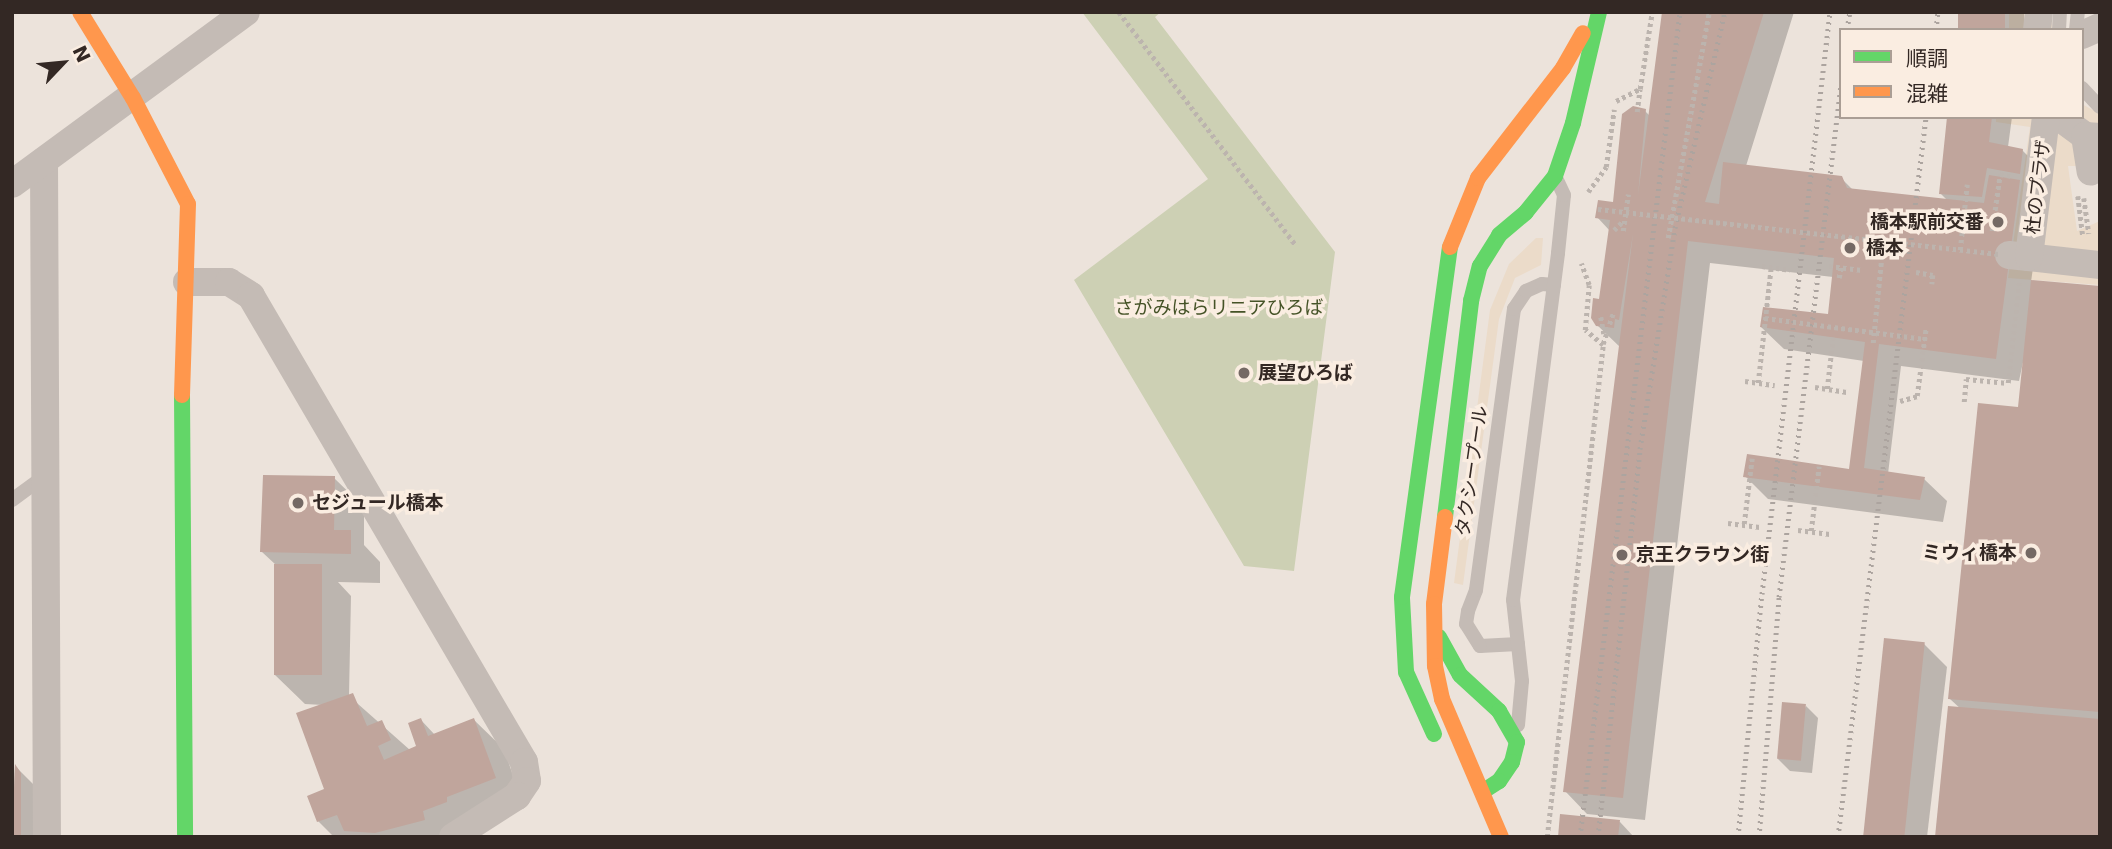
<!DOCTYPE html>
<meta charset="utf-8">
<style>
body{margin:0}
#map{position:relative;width:2112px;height:849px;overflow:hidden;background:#ece3db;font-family:"DejaVu Sans","Noto Sans JP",sans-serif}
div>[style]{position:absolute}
.green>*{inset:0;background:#cdd0b4}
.plaza>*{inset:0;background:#ebdbc9;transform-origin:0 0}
.shadow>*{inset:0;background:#0003;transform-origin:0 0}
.building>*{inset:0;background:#c0a59c;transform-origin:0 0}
.path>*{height:4.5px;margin-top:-2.25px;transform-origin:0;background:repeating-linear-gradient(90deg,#bcb4ae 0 3.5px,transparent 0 7px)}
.lane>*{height:14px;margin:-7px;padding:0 7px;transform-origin:7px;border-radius:7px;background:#c4bbb5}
.street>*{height:28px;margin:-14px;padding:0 14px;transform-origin:14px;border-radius:14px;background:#c4bbb5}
.fast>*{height:16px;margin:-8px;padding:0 8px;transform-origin:8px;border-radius:8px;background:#63d668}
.slow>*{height:16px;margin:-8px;padding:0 8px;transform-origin:8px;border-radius:8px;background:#ff974d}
.rail>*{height:5px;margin-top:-2.5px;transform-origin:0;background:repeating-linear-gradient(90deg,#aca49f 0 2px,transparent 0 7px)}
.path-bridge>*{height:4.5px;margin-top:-2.25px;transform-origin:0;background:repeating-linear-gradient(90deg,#bcb4ae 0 3.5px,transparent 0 7px)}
.street-bridge>*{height:28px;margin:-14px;padding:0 14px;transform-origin:14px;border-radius:14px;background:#c4bbb5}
.dots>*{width:19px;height:19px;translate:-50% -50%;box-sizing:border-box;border:4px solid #faede1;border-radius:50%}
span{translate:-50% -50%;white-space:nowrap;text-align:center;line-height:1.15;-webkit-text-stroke:7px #faede1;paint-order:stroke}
.street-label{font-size:19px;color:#332824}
.poi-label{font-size:19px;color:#332824;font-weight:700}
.right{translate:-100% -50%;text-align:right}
.left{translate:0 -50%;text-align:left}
.park-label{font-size:19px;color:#455327}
.frame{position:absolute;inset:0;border:14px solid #332824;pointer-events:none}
.legend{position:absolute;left:1839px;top:28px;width:245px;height:91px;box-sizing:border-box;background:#faede1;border:2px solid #aa9e95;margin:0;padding:9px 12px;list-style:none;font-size:21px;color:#332824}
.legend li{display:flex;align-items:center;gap:14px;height:35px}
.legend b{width:35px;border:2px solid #aa9e95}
.north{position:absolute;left:28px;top:28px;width:70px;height:70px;-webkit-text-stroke:5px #faede1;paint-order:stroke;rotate:64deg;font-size:19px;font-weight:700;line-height:28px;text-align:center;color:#332824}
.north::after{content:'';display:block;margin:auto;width:24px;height:32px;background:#332824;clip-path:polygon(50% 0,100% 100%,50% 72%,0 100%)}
</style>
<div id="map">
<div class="green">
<i style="clip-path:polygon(1082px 12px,1161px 12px,1155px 17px,1335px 252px,1294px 571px,1244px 566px,1074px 280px,1208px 179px)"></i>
</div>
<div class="plaza">
<i style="left:2009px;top:12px;width:43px;height:18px"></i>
<i style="clip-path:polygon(2082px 104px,2100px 114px,2100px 166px,2068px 166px,2077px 231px,2100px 221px,2100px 285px,2008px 278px,2030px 127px,1996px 122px,1996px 117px,2082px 117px)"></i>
<i style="clip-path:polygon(1536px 238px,1543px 238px,1541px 265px,1515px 278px,1499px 319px,1463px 585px,1454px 583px,1490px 310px,1509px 264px)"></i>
</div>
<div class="shadow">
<i style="clip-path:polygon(1664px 12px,1794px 12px,1746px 166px,1841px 178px,1853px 190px,1948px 201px,1940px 193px,1949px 117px,2012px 117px,2008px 147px,2022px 150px,2040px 168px,2042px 204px,2031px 282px,2100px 288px,2100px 837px,1950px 699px,2020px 409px,2026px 348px,2019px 381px,1901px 366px,1888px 474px,1924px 479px,1947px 501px,1943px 522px,1768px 499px,1745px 476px,1851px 471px,1864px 361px,1784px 349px,1761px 327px,1830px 316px,1833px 277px,1710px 263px,1645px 820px,1587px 814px,1565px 791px,1621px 348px,1597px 325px,1610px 231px,1597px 217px,1615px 204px,1645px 111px,1650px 116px)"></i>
<i style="left:1960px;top:12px;width:64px;height:18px"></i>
<i style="clip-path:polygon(334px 478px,364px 507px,364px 545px,380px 562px,380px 583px,338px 582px,351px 596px,349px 696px,410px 750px,418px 747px,421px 720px,435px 735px,474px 720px,504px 749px,524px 808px,463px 837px,334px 837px,318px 821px,326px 790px,323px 705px,305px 704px,275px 675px,276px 565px,262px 552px)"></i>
<i style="clip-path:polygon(1924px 644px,1947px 667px,1927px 837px,1864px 837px)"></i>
<i style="clip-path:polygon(1806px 706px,1818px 718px,1812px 773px,1790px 771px,1778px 759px)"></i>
<i style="clip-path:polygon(15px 766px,45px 796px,50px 837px,12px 837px)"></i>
<i style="clip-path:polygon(1620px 822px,1634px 837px,1560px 837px)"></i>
</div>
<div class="building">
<i style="clip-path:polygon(1662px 12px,1764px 12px,1705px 202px,1719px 204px,1723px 162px,1842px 176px,1847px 188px,1984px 203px,1989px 175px,2020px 180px,1996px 359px,1879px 344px,1864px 468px,1925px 477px,1920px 500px,1743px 477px,1747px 454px,1849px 469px,1865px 342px,1760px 327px,1763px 307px,1828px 314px,1834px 258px,1688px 241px,1623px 798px,1563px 792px,1633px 234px,1619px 320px,1615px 319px,1614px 328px,1596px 326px,1591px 318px,1593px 298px,1599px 299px,1610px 220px,1595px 218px,1598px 200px,1613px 202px,1622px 114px,1633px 106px,1646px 109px,1638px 195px)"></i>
<i style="left:1958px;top:12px;width:47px;height:18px"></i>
<i style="clip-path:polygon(1947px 117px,1992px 117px,1989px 142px,2023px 149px,2020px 174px,1987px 168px,1982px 197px,1939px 194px)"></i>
<i style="clip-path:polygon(2031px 280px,2100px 286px,2100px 712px,1948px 699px,1978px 403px,2018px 407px)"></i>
<i style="clip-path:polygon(263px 475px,335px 476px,334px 530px,351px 530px,351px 554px,260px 552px)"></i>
<i style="left:274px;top:564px;width:48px;height:111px"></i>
<i style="left:1884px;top:638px;width:41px;height:200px;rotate:6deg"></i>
<i style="clip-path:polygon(353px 693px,367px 726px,382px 720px,391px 740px,378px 746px,384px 760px,416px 746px,408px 723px,421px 718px,428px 736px,474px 718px,496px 778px,447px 797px,447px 802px,423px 811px,425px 820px,375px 833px,344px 831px,337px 815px,317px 822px,307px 796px,324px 789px,296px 713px)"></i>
<i style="left:1782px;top:702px;width:24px;height:57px;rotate:5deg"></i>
<i style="clip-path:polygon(1948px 706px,2100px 719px,2100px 837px,1935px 837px)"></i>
<i style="clip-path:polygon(15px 764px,21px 773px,21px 837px,12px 837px)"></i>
<i style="clip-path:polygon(1560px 814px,1620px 820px,1618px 837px,1558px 837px)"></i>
</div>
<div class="path">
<i style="left:1119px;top:12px;width:291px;rotate:52.8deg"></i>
<i style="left:1616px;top:101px;width:27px;rotate:-27deg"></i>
<i style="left:1640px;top:89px;width:78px;rotate:-81.1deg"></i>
<i style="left:1637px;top:112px;width:23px;rotate:-83deg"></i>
<i style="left:1588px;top:192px;width:31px;rotate:-54deg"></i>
<i style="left:1606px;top:167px;width:58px;rotate:-82deg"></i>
<i style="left:2078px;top:196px;width:39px;rotate:83deg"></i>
<i style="left:2084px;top:198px;width:36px;rotate:82deg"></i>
<i style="left:1614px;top:230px;width:13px;rotate:-45deg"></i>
<i style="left:1623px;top:231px;width:37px;rotate:-82deg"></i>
<i style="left:1992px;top:231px;width:58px;rotate:-82deg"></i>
<i style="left:2000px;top:174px;width:11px;rotate:10deg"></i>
<i style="left:1668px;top:238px;width:230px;rotate:-79.7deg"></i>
<i style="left:1960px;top:250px;width:66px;rotate:-83.9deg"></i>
<i style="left:1762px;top:266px;width:28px;rotate:8deg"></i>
<i style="left:1829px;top:266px;width:33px;rotate:7deg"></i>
<i style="left:1916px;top:272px;width:17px;rotate:10deg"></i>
<i style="left:1933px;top:275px;width:9px;rotate:96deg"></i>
<i style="left:1839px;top:278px;width:11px;rotate:-80deg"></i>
<i style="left:1601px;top:317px;width:17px;rotate:80deg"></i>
<i style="left:1873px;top:343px;width:101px;rotate:-84.3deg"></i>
<i style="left:1603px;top:344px;width:33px;rotate:-72deg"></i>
<i style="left:1745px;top:381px;width:30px;rotate:8deg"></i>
<i style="left:1758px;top:383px;width:117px;rotate:-83.6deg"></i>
<i style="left:1815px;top:387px;width:32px;rotate:9deg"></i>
<i style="left:1827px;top:389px;width:52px;rotate:-83.4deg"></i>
<i style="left:1900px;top:401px;width:18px;rotate:-16deg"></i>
<i style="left:1917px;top:396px;width:69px;rotate:-82.5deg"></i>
<i style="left:1964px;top:402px;width:23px;rotate:-85deg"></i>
<i style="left:1966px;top:379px;width:42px;rotate:5.4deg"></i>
<i style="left:2008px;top:383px;width:101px;rotate:-83.7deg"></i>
<i style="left:1728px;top:523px;width:32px;rotate:7deg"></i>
<i style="left:1744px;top:524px;width:66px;rotate:-83.1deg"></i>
<i style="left:1798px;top:530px;width:32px;rotate:7deg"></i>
<i style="left:1811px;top:531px;width:65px;rotate:-83deg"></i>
<i style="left:1547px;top:837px;width:495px;rotate:-83.5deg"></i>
<i style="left:1603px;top:345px;width:23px;rotate:-140deg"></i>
<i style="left:1585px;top:330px;width:45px;rotate:-84.9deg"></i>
<i style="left:1589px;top:285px;width:23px;rotate:-110deg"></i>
</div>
<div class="lane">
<i style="left:2059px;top:30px;width:18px;rotate:-87deg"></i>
<i style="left:2076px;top:30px;width:18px;rotate:-84deg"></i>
<i style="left:2082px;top:88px;width:26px;rotate:47deg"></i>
<i style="left:12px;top:500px;width:42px;rotate:-36.3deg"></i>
<i style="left:1518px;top:644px;width:38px;rotate:177deg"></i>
<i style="left:1480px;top:646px;width:26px;rotate:-122deg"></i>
<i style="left:1466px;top:624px;width:13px;rotate:-81deg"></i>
<i style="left:1468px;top:611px;width:22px;rotate:-69deg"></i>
<i style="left:1476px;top:590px;width:284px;rotate:-82.3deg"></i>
<i style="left:1514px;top:309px;width:22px;rotate:-56deg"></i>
<i style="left:1526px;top:291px;width:17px;rotate:-24deg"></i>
<i style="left:1542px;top:284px;width:12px;rotate:5deg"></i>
<i style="left:1518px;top:725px;width:44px;rotate:-84.8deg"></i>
<i style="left:1522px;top:681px;width:81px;rotate:-96.3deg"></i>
<i style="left:1513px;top:600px;width:350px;rotate:-82.6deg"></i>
<i style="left:1558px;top:253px;width:58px;rotate:-84.1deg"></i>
<i style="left:1564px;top:195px;width:17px;rotate:-115deg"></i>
</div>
<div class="street">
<i style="left:2037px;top:30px;width:18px;rotate:-84deg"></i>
<i style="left:2082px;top:35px;width:20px;rotate:-24deg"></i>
<i style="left:2059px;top:117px;width:32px;rotate:36deg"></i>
<i style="left:2085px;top:136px;width:15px;rotate:4deg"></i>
<i style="left:44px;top:161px;width:676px;rotate:89.75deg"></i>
<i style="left:12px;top:184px;width:290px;rotate:-36.3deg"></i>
<i style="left:2009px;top:255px;width:92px;rotate:6.3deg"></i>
<i style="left:187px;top:282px;width:42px"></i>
<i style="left:229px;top:282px;width:26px;rotate:32deg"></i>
<i style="left:251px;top:296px;width:540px;rotate:59.64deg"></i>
<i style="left:524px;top:762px;width:19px;rotate:81deg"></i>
<i style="left:527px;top:781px;width:18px;rotate:124deg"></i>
<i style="left:517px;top:796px;width:76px;rotate:147.4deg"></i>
</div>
<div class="fast">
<i style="left:182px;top:395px;width:442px;rotate:89.6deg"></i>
<i style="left:1445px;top:517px;width:218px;rotate:-83.1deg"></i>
<i style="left:1471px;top:301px;width:36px;rotate:-76deg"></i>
<i style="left:1480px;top:266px;width:36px;rotate:-58deg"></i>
<i style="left:1499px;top:235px;width:35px;rotate:-40deg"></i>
<i style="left:1526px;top:212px;width:46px;rotate:-51.1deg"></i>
<i style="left:1555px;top:176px;width:56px;rotate:-71.2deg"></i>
<i style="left:1573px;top:123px;width:114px;rotate:-76.8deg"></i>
<i style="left:1439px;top:637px;width:43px;rotate:61.1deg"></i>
<i style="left:1460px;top:675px;width:53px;rotate:42.7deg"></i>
<i style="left:1499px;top:711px;width:36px;rotate:60deg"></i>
<i style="left:1517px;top:742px;width:21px;rotate:104deg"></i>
<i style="left:1512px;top:762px;width:23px;rotate:124deg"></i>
<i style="left:1499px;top:781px;width:20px;rotate:147deg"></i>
<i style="left:1434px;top:734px;width:68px;rotate:-114.3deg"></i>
<i style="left:1406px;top:672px;width:75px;rotate:-93.1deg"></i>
<i style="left:1402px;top:597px;width:353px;rotate:-82.2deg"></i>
</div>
<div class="slow">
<i style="left:80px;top:12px;width:101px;rotate:58.4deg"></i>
<i style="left:133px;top:98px;width:119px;rotate:62.6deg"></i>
<i style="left:188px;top:204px;width:191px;rotate:91.8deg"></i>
<i style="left:1450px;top:247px;width:74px;rotate:-67.9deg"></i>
<i style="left:1478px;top:178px;width:139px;rotate:-52.3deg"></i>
<i style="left:1563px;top:68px;width:40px;rotate:-60.3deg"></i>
<i style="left:1445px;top:517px;width:88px;rotate:97.2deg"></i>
<i style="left:1434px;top:604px;width:62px;rotate:89.1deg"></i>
<i style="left:1435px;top:666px;width:34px;rotate:78deg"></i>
<i style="left:1442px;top:699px;width:150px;rotate:66.9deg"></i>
</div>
<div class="rail">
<i style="left:1847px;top:30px;width:18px;rotate:-81deg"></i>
<i style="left:1936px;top:30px;width:18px;rotate:-84deg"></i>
<i style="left:1580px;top:837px;width:831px;rotate:-83.09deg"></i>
<i style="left:1598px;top:837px;width:390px;rotate:-83.8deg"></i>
<i style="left:1640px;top:449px;width:224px;rotate:-81deg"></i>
<i style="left:1675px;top:228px;width:222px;rotate:-77deg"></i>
<i style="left:1738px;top:837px;width:244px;rotate:-84.4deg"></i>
<i style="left:1762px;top:594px;width:586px;rotate:-83.34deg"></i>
<i style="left:1759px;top:837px;width:241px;rotate:-85.2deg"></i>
<i style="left:1779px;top:597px;width:516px;rotate:-83.1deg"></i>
<i style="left:1838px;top:837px;width:725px;rotate:-83.03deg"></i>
</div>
<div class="path-bridge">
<i style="left:1598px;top:209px;width:405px;rotate:6.4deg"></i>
<i style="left:1765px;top:318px;width:161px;rotate:7.5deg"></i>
</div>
<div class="street-bridge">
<i style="left:2085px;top:136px;width:36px;rotate:81deg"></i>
<i style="left:2029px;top:257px;width:141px;rotate:-83.1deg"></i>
</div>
<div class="dots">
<i style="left:1998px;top:222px;background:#746964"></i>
<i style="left:1850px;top:248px;background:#746964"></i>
<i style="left:1244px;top:373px;background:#746964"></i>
<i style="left:298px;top:503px;background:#746964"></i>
<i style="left:2031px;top:553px;background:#746964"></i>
<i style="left:1622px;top:555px;background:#746964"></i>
</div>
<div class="street-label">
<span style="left:2038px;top:187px;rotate:-83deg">杜のプラザ</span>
<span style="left:1472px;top:471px;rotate:-82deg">タクシープール</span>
</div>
<div class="poi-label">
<span class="right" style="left:1984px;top:222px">橋本駅前交番</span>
<span class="left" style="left:1866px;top:248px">橋本</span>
<span class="left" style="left:1258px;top:373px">展望ひろば</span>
<span class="left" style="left:312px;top:503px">セジュール橋本</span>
<span class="right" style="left:2017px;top:553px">ミウィ橋本</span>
<span class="left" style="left:1636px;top:555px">京王クラウン街</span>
</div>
<div class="park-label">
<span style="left:1219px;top:308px">さがみはらリニアひろば</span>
</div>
<div class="frame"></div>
<ul class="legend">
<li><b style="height:9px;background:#63d668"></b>順調</li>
<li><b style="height:9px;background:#ff974d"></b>混雑</li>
</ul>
<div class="north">N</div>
</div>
